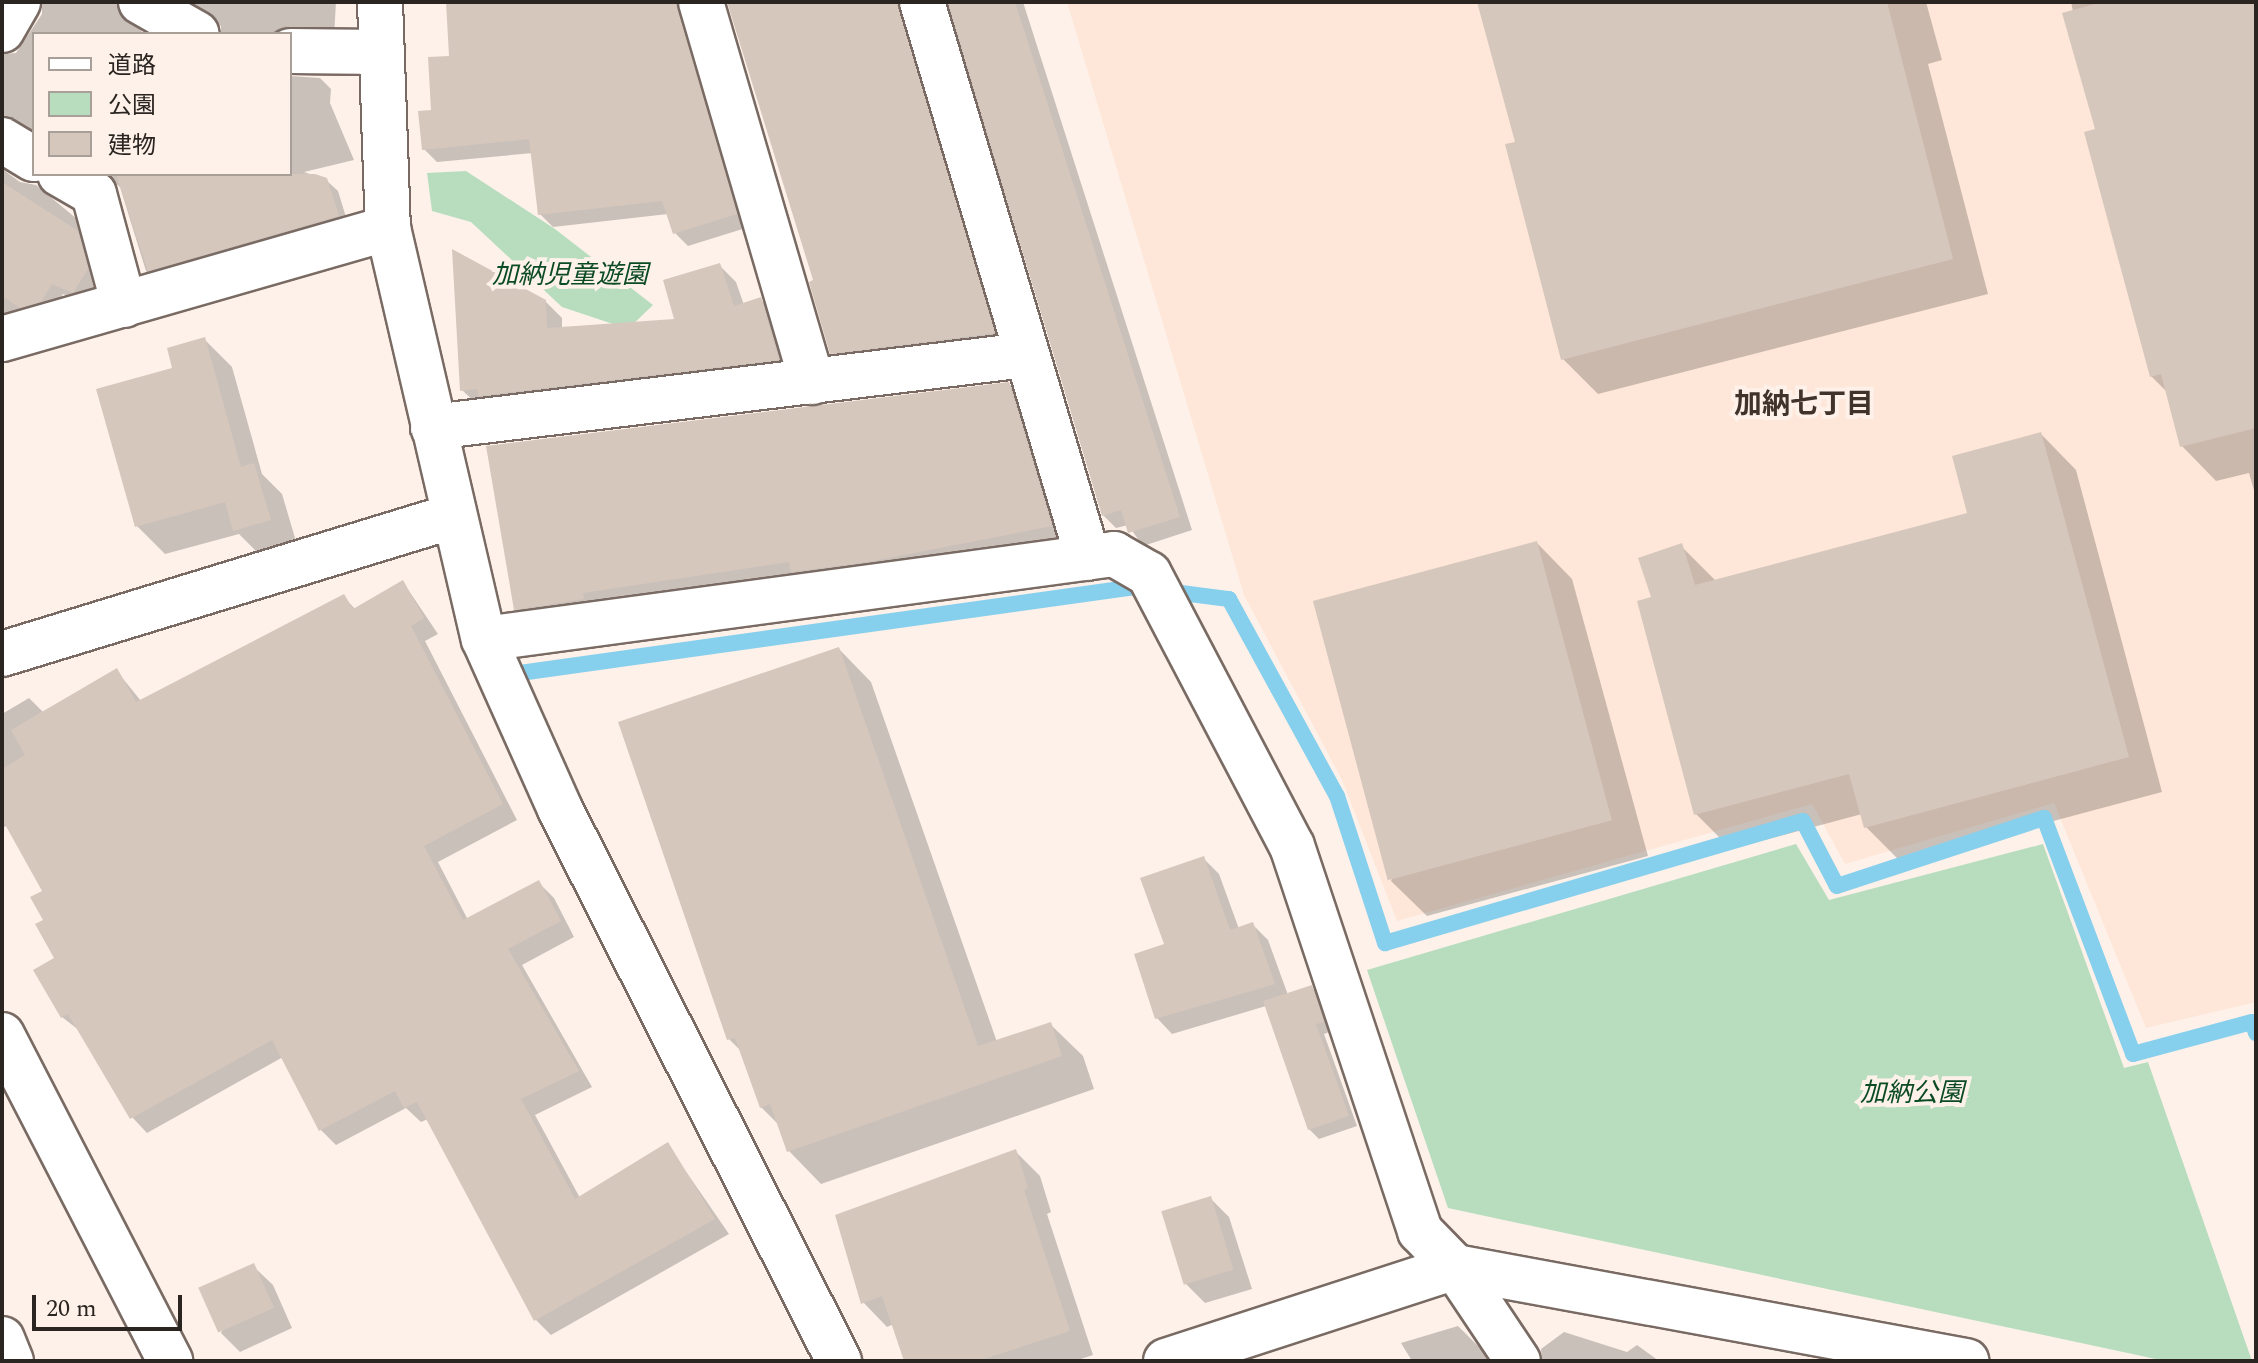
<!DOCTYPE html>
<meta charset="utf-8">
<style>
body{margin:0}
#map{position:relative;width:2258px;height:1363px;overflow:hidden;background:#fdf1e9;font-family:Spectral,"Noto Sans JP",serif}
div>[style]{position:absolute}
.built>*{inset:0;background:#fee7d8}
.green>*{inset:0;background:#b7ddbe}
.shadow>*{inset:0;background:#0003}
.stream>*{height:16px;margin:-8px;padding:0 8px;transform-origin:8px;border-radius:8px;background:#86cfed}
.building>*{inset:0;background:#d6c7bd;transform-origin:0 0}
.roads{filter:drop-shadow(2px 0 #796b63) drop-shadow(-2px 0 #796b63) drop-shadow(0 2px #796b63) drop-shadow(0 -2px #796b63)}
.minor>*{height:44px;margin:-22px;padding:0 22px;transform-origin:22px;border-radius:22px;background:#fff}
span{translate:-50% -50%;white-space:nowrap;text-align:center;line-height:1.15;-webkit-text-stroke:8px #fdf1e9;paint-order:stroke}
.park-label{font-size:26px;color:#0b4b23;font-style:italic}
.neighbourhood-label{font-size:28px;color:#3f332b;font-weight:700}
.frame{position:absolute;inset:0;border:4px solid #2b2521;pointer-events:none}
.legend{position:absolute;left:32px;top:32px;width:260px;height:144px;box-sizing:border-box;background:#fdf1e9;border:2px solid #a99f99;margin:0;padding:10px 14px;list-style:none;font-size:24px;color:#2b2521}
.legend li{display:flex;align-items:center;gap:16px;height:40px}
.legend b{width:40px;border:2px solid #a99f99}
.scale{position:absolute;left:32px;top:1295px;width:150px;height:36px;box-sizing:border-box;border:4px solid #2b2521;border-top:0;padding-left:10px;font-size:24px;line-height:28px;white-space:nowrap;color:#2b2521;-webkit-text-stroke:6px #fdf1e9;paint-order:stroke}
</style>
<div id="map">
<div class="built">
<i style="clip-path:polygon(1067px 2px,2256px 2px,2256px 1002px,2146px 1028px,2054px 803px,1845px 864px,1812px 804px,1397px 921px,1342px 780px,1244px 595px)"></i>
</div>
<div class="green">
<i style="clip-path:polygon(466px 171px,555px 229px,653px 305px,628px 329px,562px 307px,471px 222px,432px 211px,427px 173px)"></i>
<i style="clip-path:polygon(1796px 844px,1829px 900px,2043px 844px,2124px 1068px,2148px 1062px,2252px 1361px,2165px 1361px,1448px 1208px,1367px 970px)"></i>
</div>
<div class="shadow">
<i style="clip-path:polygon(42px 2px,133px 2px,126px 14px,144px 34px,34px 34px,34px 136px,2px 132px,2px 54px,16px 53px,42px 14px)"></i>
<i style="clip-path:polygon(180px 2px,336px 2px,334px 37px,221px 34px,221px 26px)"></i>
<i style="clip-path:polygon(448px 2px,695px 2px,749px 227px,688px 246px,675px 233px,668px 214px,553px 227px,540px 214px,533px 153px,437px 162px,424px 149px,451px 58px)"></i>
<i style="clip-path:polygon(729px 2px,916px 2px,1007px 346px,845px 366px,832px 352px,815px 282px)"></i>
<i style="clip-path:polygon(946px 2px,1023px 2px,1192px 530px,1143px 546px,1128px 525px,1116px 528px,1103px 515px)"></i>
<i style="clip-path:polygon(1480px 2px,1926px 2px,1942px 60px,1928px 64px,1988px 294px,1598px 394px,1563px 359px,1518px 143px)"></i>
<i style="clip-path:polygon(2071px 2px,2256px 2px,2256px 497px,2249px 473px,2216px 481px,2182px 446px,2168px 393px,2151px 376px)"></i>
<i style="clip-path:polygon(290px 76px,320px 78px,331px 89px,330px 103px,354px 160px,304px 172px,326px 180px,338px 191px,349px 227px,157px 282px,146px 271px,120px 187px,103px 174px,290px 174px)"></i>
<i style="clip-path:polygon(2px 169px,20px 182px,36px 185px,83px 224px,98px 281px,84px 302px,63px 294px,52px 312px,2px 321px)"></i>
<i style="clip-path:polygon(720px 266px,736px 282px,744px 305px,761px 300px,777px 316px,795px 376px,479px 406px,462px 390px,545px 301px,562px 318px,562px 329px,677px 320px)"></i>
<i style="clip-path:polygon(204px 339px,232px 367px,262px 474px,282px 494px,298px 548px,263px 558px,239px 534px,165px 554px,137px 526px,99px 390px,175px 369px)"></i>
<i style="clip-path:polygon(1009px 384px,1021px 396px,1063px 537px,881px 573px,805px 583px,795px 574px,594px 605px,528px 621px,516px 609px)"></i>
<i style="clip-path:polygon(2041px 434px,2076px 470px,2162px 792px,1901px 862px,1866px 827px,1862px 814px,1731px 849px,1696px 814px,1653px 599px,1681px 546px,1717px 582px,1969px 515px)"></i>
<i style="clip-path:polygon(1537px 543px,1572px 579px,1648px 856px,1427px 916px,1391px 881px)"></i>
<i style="clip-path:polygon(403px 582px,438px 634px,425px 641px,517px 820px,438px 862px,468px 920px,539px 883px,554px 898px,574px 937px,522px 965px,592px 1087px,535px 1115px,580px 1198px,667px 1144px,729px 1234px,551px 1335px,536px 1320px,428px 1119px,421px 1122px,406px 1108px,336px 1145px,321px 1130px,283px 1057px,147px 1133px,132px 1117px,80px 1031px,62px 1017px,45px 892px,8px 825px,2px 828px,2px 714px,29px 698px,44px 713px,116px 670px,141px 701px,344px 597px,356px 610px)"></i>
<i style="clip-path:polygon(839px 649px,871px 682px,997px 1042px,1050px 1024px,1083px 1056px,1094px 1089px,821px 1184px,789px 1151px,780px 1126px,761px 1107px,742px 1052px,729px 1039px)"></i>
<i style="clip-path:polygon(1203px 858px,1219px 874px,1239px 929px,1252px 924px,1268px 940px,1288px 995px,1311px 987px,1321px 996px,1332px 1031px,1324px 1034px,1357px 1126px,1319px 1139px,1309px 1129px,1266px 1006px,1172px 1034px,1157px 1018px,1166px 946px)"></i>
<i style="clip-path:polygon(1016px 1152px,1040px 1176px,1051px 1212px,1047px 1214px,1093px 1355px,1075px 1361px,906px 1361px,894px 1324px,887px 1327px,863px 1302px)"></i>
<i style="clip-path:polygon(1210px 1198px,1229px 1217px,1252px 1289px,1205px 1303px,1186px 1284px)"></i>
<i style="clip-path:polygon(253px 1266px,273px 1285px,292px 1328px,240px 1352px,221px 1333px)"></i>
<i style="clip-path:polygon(1458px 1326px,1493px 1361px,1412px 1361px,1401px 1343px)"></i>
<i style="clip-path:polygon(1564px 1332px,1627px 1352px,1637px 1345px,1659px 1361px,1542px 1361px,1541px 1349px)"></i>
</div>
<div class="stream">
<i style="left:520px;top:673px;width:621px;rotate:-7.96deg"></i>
<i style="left:1135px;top:587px;width:95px;rotate:7.3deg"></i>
<i style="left:1229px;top:599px;width:225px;rotate:61.3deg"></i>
<i style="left:1337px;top:796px;width:155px;rotate:71.9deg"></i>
<i style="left:1385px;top:943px;width:435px;rotate:-16.3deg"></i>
<i style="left:1803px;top:821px;width:73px;rotate:62.4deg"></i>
<i style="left:1837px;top:886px;width:218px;rotate:-18.2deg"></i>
<i style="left:2044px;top:818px;width:252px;rotate:69.3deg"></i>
<i style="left:2133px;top:1054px;width:123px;rotate:-15.1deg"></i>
<i style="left:2252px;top:1022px;width:12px;rotate:70deg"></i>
</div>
<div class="building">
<i style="clip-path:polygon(446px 2px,677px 2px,737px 214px,673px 234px,662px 201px,538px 215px,529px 139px,422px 150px,418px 111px,431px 110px,428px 57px,449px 56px)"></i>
<i style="clip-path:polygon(727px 2px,898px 2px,995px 333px,830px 354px,809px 282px,813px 280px)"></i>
<i style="clip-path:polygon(948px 2px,1015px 2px,1180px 517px,1128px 533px,1121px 510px,1102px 516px)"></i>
<i style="clip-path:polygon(1477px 2px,1887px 2px,1953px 259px,1561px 360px,1505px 144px,1515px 142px)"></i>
<i style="clip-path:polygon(2102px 2px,2256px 2px,2256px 428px,2180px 447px,2161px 374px,2150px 377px,2084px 132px,2095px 129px,2062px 13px)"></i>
<i style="clip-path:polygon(116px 174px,315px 174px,327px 178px,339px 216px,148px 271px)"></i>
<i style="clip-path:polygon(2px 182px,78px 231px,88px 269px,73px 293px,52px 284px,41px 302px,20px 308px,2px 296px)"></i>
<i style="clip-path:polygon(452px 249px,546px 300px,547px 328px,674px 319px,663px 280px,720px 263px,734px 306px,761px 297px,779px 360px,478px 396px,477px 389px,460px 391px)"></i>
<i style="clip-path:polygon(205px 337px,241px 467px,254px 463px,271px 520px,233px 531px,225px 502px,135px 527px,96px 389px,172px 368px,167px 348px)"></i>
<i style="clip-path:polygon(1009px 382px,1052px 526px,868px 562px,791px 572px,789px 562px,583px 593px,584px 599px,514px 610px,486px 446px)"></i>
<i style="clip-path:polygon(2041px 432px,2129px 757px,1864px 828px,1849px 774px,1694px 815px,1637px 601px,1651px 597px,1638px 558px,1682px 543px,1695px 585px,1967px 513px,1952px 456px)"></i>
<i style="left:1537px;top:541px;width:289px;height:232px;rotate:75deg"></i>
<i style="clip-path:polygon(403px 580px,424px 618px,411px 626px,503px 804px,424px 846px,463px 920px,539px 880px,561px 921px,508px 949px,579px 1071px,521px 1099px,575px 1199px,668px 1142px,715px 1219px,534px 1321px,417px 1102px,404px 1108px,395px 1091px,319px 1131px,272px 1040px,130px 1119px,68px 1014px,61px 1018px,33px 970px,54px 958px,35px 924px,43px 920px,30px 897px,42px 891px,2px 819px,2px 769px,25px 755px,11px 730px,117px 668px,136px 702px,344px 594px,353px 609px)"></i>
<i style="clip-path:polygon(839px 647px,978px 1046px,1051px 1022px,1062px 1056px,787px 1152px,770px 1104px,760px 1108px,735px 1038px,727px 1040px,618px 722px)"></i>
<i style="clip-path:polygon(1204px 856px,1230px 930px,1253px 922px,1275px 984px,1155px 1019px,1134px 954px,1164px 944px,1140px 878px)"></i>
<i style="clip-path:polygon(1312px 985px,1324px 1022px,1316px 1024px,1349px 1116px,1308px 1130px,1263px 1001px)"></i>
<i style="clip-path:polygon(1016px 1149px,1028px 1188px,1024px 1190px,1070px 1331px,978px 1361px,904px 1361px,882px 1296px,861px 1304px,835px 1215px)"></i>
<i style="left:1211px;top:1196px;width:77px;height:52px;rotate:73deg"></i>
<i style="left:254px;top:1263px;width:49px;height:61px;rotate:66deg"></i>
</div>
<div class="roads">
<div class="minor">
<i style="left:141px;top:2px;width:64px;rotate:29.7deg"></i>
<i style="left:380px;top:2px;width:226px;rotate:88deg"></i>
<i style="left:388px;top:228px;width:422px;rotate:76.9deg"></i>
<i style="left:484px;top:639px;width:186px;rotate:65.9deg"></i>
<i style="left:560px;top:809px;width:619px;rotate:63.19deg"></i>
<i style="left:701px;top:2px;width:396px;rotate:73.7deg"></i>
<i style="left:922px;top:2px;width:580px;rotate:73.38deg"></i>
<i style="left:2px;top:30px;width:32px;rotate:-60deg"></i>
<i style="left:290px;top:51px;width:92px;rotate:0.6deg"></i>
<i style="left:2px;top:140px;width:37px;rotate:31deg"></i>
<i style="left:60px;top:174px;width:39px;rotate:30deg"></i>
<i style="left:94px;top:194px;width:115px;rotate:74.9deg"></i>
<i style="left:2px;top:339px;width:402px;rotate:-16deg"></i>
<i style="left:433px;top:427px;width:596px;rotate:-6.93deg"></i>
<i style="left:484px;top:639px;width:636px;rotate:-7.68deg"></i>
<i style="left:1114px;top:554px;width:40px;rotate:29.7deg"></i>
<i style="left:1149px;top:574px;width:307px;rotate:62.3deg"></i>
<i style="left:1292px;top:846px;width:406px;rotate:71.6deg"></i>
<i style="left:1420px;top:1231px;width:50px;rotate:45.8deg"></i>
<i style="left:1455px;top:1267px;width:113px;rotate:56.2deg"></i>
<i style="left:2px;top:654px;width:472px;rotate:-17deg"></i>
<i style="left:2px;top:1035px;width:367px;rotate:62.7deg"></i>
<i style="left:2px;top:1339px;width:24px;rotate:68deg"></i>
<i style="left:1166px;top:1361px;width:304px;rotate:-18deg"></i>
<i style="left:1455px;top:1267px;width:520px;rotate:10.42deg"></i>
</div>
</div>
<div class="park-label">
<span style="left:570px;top:276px">加納児童遊園</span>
<span style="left:1912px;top:1094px">加納公園</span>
</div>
<div class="neighbourhood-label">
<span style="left:1804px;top:405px">加納七丁目</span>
</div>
<div class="frame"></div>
<ul class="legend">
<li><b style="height:10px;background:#fff"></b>道路</li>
<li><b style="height:22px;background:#b7ddbe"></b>公園</li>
<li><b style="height:22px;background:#d6c7bd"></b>建物</li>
</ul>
<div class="scale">20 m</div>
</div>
